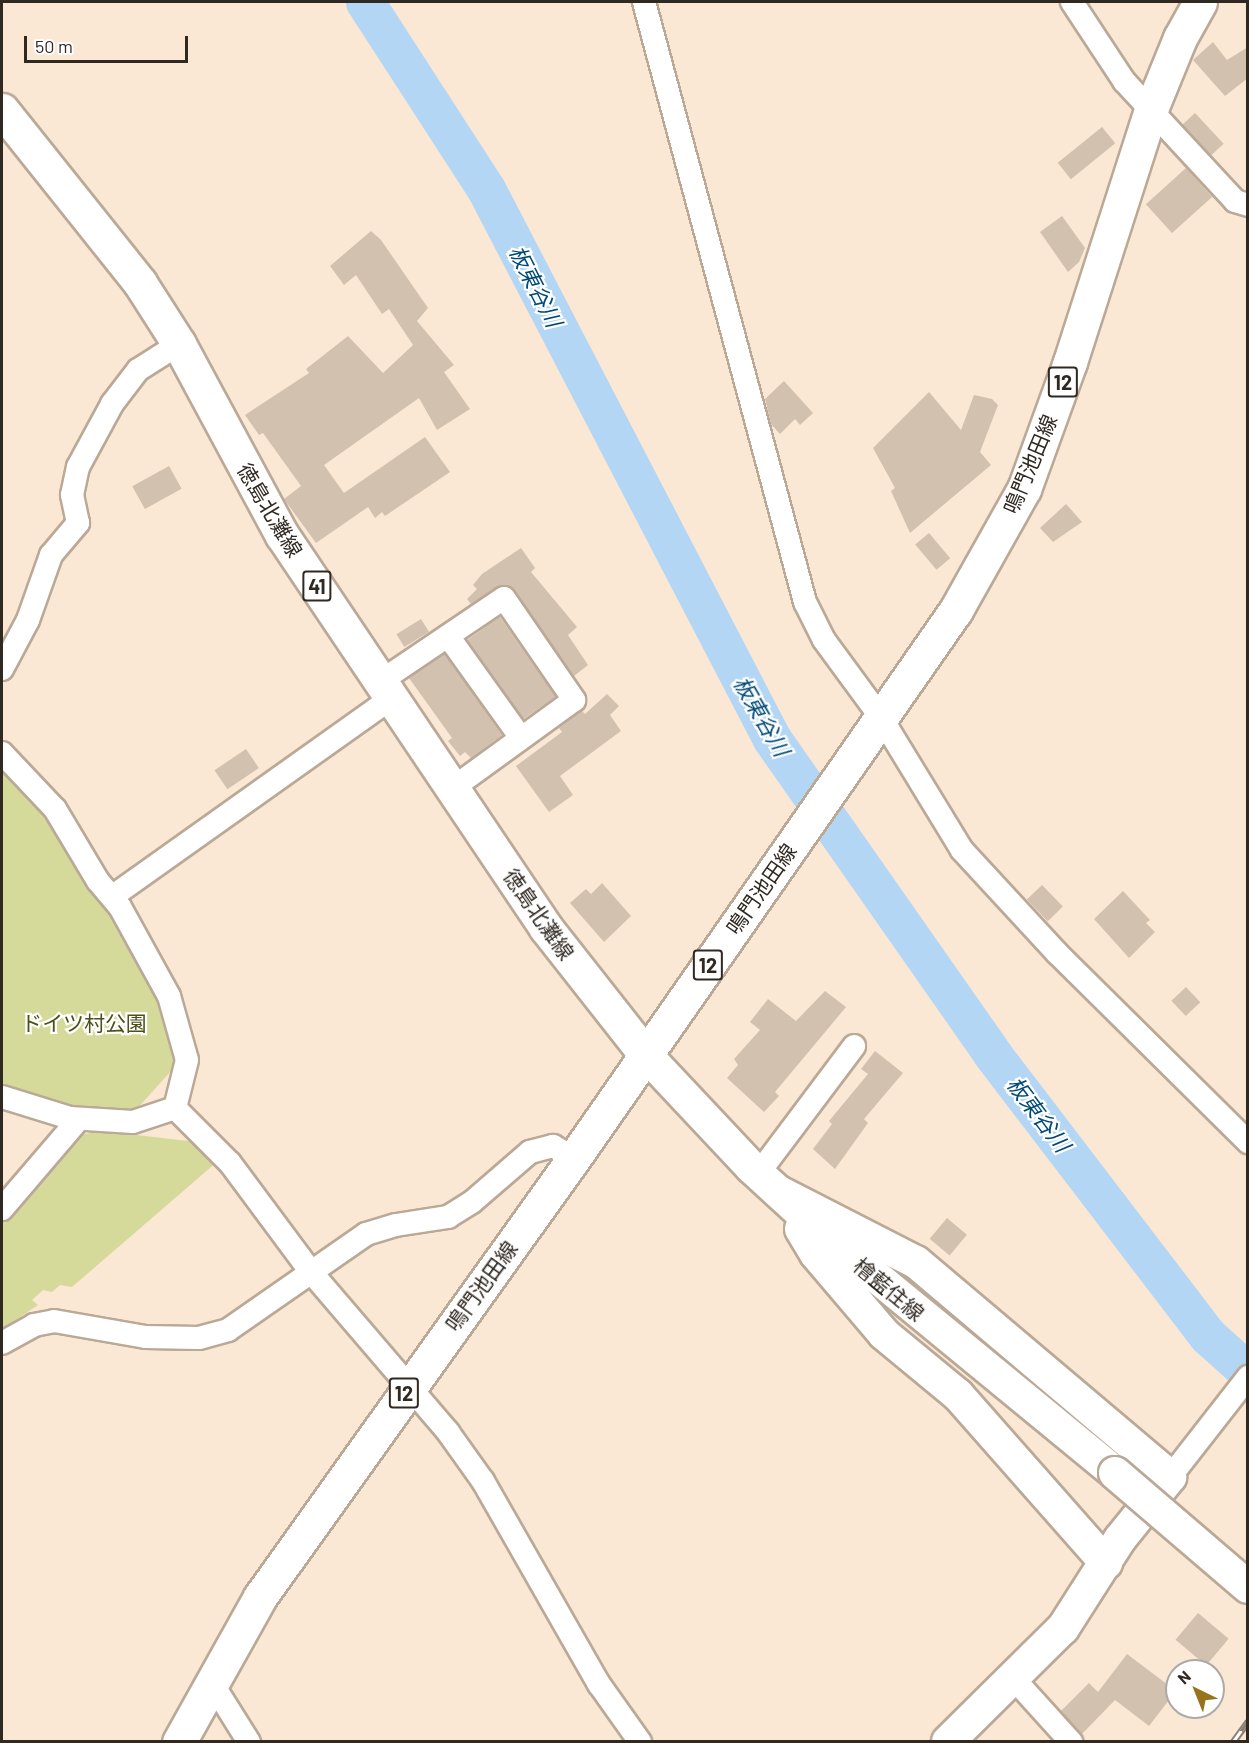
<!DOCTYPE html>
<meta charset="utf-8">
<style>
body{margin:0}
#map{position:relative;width:1249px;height:1743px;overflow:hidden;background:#fae7d4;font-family:Barlow,"Noto Sans JP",sans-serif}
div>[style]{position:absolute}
.green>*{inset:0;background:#d5da9a}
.river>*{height:39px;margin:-19.5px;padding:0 19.5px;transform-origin:19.5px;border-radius:19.5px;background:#b3d6f5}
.building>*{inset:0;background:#d3c1af;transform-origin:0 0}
.roads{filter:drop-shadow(2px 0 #baa997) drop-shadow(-2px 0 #baa997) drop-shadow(0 2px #baa997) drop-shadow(0 -2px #baa997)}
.street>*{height:22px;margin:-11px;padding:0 11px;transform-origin:11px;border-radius:11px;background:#fff}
.secondary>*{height:32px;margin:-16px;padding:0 16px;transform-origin:16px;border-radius:16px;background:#fff}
.primary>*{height:33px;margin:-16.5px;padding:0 16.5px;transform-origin:16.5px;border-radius:16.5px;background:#fff}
.rail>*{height:7px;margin-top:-3.5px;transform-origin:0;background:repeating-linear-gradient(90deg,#fff 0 14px,#8a7e71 0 28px);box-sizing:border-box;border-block:2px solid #8a7e71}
.bridges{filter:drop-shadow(2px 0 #baa997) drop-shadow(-2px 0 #baa997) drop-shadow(0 2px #baa997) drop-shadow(0 -2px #baa997)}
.secondary-bridge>*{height:32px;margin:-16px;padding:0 16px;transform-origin:16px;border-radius:16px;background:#fff}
span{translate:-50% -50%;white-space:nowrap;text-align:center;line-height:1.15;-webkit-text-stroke:4.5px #fff;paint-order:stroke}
.shield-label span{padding:2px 4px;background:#fff;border:2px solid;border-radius:4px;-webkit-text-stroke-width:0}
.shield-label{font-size:20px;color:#302922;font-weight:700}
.street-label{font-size:21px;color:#302922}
.park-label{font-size:21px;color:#4d4f18}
.water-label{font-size:22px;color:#004a78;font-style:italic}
.frame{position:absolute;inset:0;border:3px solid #302922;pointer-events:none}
.north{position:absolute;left:1165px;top:1659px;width:60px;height:60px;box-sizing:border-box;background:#fff;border:2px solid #aca9a7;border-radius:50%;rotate:317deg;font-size:16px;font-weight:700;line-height:24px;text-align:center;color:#302922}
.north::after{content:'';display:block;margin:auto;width:21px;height:27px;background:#95741c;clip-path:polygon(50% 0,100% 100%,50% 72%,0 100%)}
.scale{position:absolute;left:24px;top:36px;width:164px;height:27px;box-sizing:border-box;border:3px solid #302922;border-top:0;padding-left:8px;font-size:18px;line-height:21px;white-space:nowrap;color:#302922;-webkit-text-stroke:4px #fff;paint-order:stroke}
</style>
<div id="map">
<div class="green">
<i style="clip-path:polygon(2px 764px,48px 814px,154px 978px,181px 1060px,134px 1112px,64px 1105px,2px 1084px)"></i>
<i style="clip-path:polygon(103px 1131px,196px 1142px,218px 1161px,72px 1287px,60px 1285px,52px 1292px,43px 1290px,32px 1300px,38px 1305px,2px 1329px,2px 1217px,73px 1136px)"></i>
</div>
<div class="river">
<i style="left:365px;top:2px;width:223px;rotate:57.1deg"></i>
<i style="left:486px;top:189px;width:620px;rotate:62.53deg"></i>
<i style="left:772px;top:739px;width:386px;rotate:55deg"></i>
<i style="left:993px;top:1055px;width:354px;rotate:52.6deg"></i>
<i style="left:1208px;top:1336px;width:54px;rotate:42deg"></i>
</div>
<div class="building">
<i style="clip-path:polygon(1213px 42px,1227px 60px,1248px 47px,1248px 78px,1225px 96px,1193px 60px)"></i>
<i style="left:1195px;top:113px;width:42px;height:17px;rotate:47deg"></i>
<i style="left:1102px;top:127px;width:21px;height:57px;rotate:51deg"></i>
<i style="left:1186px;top:168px;width:39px;height:54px;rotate:48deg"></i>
<i style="clip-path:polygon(1062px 216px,1085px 248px,1079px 262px,1068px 272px,1040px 232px)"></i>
<i style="clip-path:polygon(371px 231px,381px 240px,428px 308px,417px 321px,454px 365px,444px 372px,470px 409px,437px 430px,419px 398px,324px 465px,344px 493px,425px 437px,450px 472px,385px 516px,382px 512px,375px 518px,368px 507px,316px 543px,284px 499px,301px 486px,263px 433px,259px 435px,245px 415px,309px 373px,306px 369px,348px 336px,383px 373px,413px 345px,389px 309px,382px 314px,356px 275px,344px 285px,330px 266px)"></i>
<i style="clip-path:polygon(784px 381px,813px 413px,800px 425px,795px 419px,780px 434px,771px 424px,765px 399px)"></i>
<i style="clip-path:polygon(929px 392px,961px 430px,974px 395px,992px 399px,998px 405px,980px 452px,991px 465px,910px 533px,891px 491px,895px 488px,873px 448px)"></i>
<i style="left:169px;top:466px;width:26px;height:42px;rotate:61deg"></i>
<i style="clip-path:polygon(1066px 504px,1082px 522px,1053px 542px,1040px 528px)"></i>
<i style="left:929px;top:533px;width:33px;height:18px;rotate:50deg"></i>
<i style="clip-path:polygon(521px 548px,535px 568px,531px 572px,577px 627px,568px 635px,588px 665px,574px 676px,510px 586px,497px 587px,471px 604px,467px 599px,477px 589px,473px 585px,482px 574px)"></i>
<i style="left:500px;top:617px;width:97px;height:40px;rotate:55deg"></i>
<i style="left:421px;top:619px;width:15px;height:29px;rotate:58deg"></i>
<i style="clip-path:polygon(445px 654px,502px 735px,471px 758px,465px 752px,460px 756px,448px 741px,452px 738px,409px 678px)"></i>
<i style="clip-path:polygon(607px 694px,619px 706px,610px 715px,621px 731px,560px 776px,573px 795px,549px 812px,516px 766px,562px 732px,559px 728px,582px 711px,585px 714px)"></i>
<i style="left:246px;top:749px;width:23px;height:38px;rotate:56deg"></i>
<i style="clip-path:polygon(602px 883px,631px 916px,604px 942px,570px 903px,586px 889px,591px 894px)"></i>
<i style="left:1042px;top:885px;width:30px;height:21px;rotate:46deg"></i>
<i style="clip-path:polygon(1123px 891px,1150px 920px,1146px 923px,1155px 932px,1129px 958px,1094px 919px)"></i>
<i style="left:1186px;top:987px;width:21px;height:20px;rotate:47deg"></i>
<i style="clip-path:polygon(825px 991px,846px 1007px,775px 1092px,779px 1096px,764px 1112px,727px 1078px,738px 1065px,734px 1059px,760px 1030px,750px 1022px,768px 999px,796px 1021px)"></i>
<i style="clip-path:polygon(875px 1051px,903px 1073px,864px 1119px,868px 1123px,835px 1169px,813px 1149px,832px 1124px,829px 1121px,868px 1074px,861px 1069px)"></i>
<i style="left:947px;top:1218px;width:26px;height:27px;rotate:40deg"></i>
<i style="left:1198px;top:1613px;width:40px;height:35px;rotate:40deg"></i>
<i style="clip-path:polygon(1127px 1654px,1176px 1691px,1149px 1726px,1115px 1700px,1082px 1734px,1061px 1711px,1089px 1683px,1098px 1692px)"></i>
</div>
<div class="roads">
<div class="street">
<i style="left:644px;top:2px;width:621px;rotate:74.98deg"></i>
<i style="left:805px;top:602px;width:42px;rotate:63.4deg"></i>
<i style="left:824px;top:640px;width:98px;rotate:53.7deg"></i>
<i style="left:882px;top:719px;width:153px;rotate:58.6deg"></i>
<i style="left:962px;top:850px;width:140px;rotate:47.3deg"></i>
<i style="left:1057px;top:953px;width:269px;rotate:44.7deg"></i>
<i style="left:1072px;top:2px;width:95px;rotate:56.6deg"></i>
<i style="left:1124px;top:81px;width:163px;rotate:47.2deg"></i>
<i style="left:1235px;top:201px;width:14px;rotate:17deg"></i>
<i style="left:448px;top:636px;width:125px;rotate:54.4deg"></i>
<i style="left:2px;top:669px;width:55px;rotate:-62deg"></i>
<i style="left:28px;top:620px;width:69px;rotate:-70.5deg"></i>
<i style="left:51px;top:555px;width:42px;rotate:-49.8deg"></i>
<i style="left:78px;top:523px;width:29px;rotate:-102deg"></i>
<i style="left:72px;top:495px;width:29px;rotate:-78deg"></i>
<i style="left:78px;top:467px;width:72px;rotate:-61.6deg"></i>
<i style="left:112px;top:404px;width:43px;rotate:-52.6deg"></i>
<i style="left:138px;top:370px;width:49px;rotate:-32.4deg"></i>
<i style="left:381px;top:681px;width:148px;rotate:-34deg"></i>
<i style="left:504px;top:598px;width:124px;rotate:55.5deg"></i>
<i style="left:574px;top:700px;width:150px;rotate:144deg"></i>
<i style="left:2px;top:753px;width:77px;rotate:46.6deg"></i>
<i style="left:55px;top:809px;width:84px;rotate:59.2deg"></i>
<i style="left:98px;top:881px;width:34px;rotate:50deg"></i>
<i style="left:120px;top:907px;width:102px;rotate:61.2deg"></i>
<i style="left:169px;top:996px;width:66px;rotate:74.3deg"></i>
<i style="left:187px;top:1060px;width:49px;rotate:104deg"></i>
<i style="left:175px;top:1108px;width:44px;rotate:161.6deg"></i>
<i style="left:133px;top:1122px;width:63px;rotate:-176.4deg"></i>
<i style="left:70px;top:1118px;width:71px;rotate:-162.8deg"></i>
<i style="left:113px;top:896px;width:342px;rotate:-35.4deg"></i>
<i style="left:175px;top:1108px;width:78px;rotate:45deg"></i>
<i style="left:230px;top:1163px;width:136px;rotate:53.4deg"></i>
<i style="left:311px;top:1272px;width:211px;rotate:49.4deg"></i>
<i style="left:448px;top:1432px;width:60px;rotate:54.5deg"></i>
<i style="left:483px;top:1481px;width:234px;rotate:60.3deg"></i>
<i style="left:599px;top:1684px;width:71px;rotate:54.7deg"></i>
<i style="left:758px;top:1174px;width:160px;rotate:-53.1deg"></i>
<i style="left:2px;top:1209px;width:118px;rotate:-49.5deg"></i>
<i style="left:2px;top:1343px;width:37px;rotate:-29deg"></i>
<i style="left:34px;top:1325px;width:20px;rotate:-11deg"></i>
<i style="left:54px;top:1321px;width:93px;rotate:9.9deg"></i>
<i style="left:146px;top:1337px;width:53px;rotate:1.1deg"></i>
<i style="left:199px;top:1338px;width:30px;rotate:-15deg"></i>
<i style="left:228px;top:1330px;width:168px;rotate:-34.8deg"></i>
<i style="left:366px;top:1234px;width:31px;rotate:-17deg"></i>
<i style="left:396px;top:1225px;width:53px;rotate:-8.7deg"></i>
<i style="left:448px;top:1217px;width:28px;rotate:-32deg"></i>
<i style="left:472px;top:1202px;width:77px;rotate:-40.8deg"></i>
<i style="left:530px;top:1152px;width:24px;rotate:-15deg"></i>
<i style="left:553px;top:1146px;width:24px;rotate:30deg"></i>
<i style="left:1170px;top:1477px;width:127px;rotate:-52deg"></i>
<i style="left:1015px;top:1680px;width:84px;rotate:47.9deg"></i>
<i style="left:212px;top:1683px;width:70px;rotate:57.9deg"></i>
</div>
<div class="secondary">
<i style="left:646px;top:1055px;width:154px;rotate:46.8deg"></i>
<i style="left:751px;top:1167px;width:98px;rotate:42.5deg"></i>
<i style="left:823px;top:1233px;width:378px;rotate:39.4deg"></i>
<i style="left:779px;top:1192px;width:154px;rotate:27.1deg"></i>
<i style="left:916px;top:1262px;width:333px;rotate:40.2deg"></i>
<i style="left:1170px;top:1477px;width:80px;rotate:128.9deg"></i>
<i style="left:1120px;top:1539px;width:106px;rotate:122.6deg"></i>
<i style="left:1063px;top:1628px;width:162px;rotate:135.3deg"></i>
<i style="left:801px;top:1229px;width:29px;rotate:59deg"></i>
<i style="left:816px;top:1254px;width:105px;rotate:49.6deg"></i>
<i style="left:884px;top:1334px;width:96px;rotate:39.5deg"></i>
<i style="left:958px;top:1395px;width:224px;rotate:48.6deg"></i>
</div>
<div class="primary">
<i style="left:2px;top:110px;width:221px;rotate:51.4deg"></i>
<i style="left:140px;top:283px;width:72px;rotate:57.4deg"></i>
<i style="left:179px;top:344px;width:217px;rotate:61.7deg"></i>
<i style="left:282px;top:535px;width:473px;rotate:56.1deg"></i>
<i style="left:546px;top:928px;width:162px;rotate:51.8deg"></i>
<i style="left:179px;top:1742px;width:166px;rotate:-60.8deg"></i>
<i style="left:260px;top:1597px;width:540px;rotate:-54.43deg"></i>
<i style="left:574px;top:1158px;width:668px;rotate:-55.12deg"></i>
<i style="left:956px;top:610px;width:139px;rotate:-60.7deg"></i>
<i style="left:1024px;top:489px;width:135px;rotate:-70.1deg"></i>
<i style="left:1070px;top:362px;width:266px;rotate:-72.2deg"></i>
<i style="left:1151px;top:109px;width:77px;rotate:-67.8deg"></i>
<i style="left:1180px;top:38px;width:41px;rotate:-60.9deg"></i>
</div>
</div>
<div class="rail">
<i style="left:1233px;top:1742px;width:26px;rotate:-54deg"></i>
</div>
<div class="bridges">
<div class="secondary-bridge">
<i style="left:1115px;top:1473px;width:175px;rotate:40.6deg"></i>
</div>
</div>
<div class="shield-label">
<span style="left:1063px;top:382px">12</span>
<span style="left:317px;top:586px">41</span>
<span style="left:708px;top:965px">12</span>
<span style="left:404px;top:1393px">12</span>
</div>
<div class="street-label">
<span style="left:1030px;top:464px;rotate:-67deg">鳴門池田線</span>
<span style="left:270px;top:510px;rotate:59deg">徳島北灘線</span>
<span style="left:761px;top:889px;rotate:-55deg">鳴門池田線</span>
<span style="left:539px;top:914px;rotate:55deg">徳島北灘線</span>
<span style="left:481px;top:1286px;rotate:-54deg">鳴門池田線</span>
<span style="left:889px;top:1289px;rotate:40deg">檜藍住線</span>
</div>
<div class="park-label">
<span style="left:84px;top:1023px">ドイツ村公園</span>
</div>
<div class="water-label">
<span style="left:536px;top:286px;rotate:63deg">板東谷川</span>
<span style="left:762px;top:716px;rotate:60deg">板東谷川</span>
<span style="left:1039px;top:1114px;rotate:53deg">板東谷川</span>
</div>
<div class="frame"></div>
<div class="north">N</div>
<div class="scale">50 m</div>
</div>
